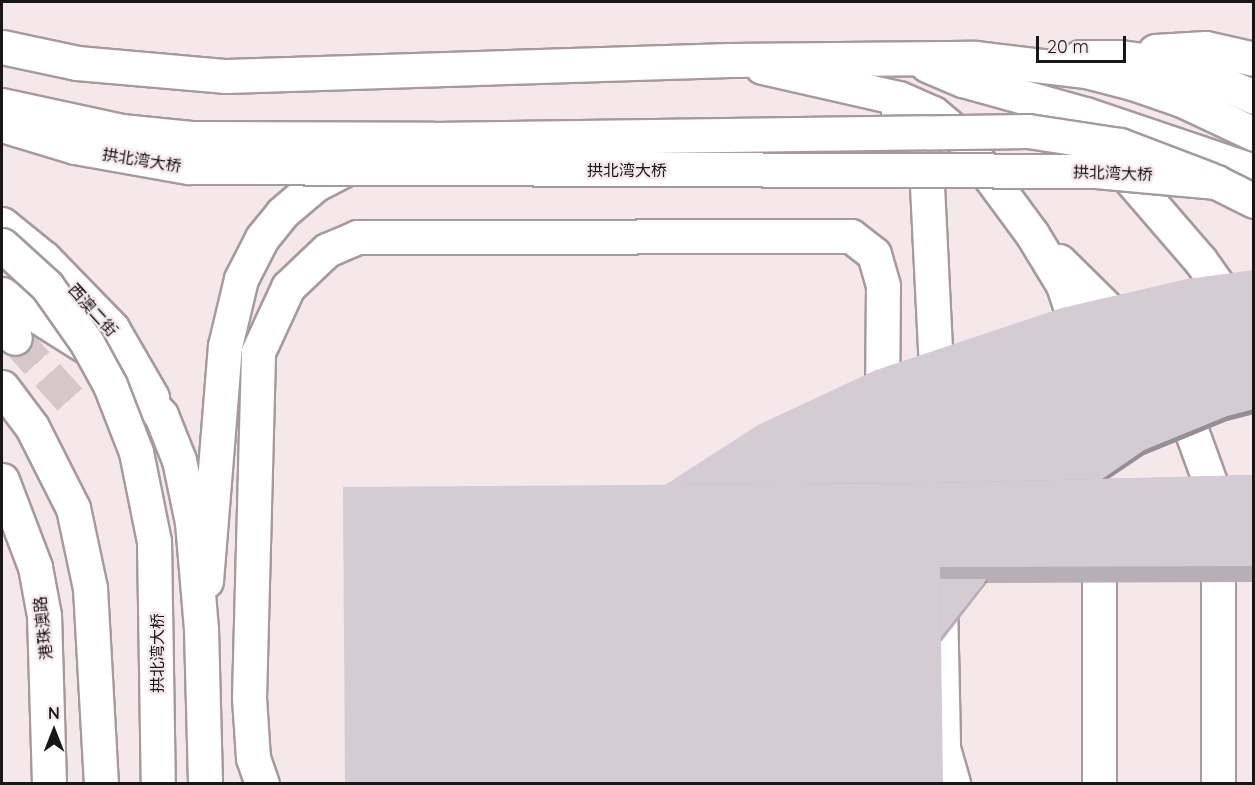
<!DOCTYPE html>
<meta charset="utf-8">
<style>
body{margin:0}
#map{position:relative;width:1255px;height:785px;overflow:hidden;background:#f5e8eb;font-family:Quicksand,"Noto Sans SC",sans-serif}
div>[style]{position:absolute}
.minor-tunnel>*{height:33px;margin-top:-16.5px;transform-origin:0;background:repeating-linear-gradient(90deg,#d4c8cb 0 33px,transparent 0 49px)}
.roads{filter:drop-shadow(2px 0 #a69a9c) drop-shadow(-2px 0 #a69a9c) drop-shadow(0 2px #a69a9c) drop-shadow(0 -2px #a69a9c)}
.minor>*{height:33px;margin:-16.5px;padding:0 16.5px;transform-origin:16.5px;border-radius:16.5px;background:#fff}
.highway>*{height:33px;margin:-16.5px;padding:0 16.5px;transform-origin:16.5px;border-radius:16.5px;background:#fff}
.bridges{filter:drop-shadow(2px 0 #a69a9c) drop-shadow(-2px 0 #a69a9c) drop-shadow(0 2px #a69a9c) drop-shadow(0 -2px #a69a9c)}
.minor-bridge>*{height:33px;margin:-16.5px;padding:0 16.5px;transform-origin:16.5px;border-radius:16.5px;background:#fff}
.major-bridge>*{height:33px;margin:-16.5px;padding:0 16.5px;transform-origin:16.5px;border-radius:16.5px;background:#fff}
.wall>*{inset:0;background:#b7afb5}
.shaded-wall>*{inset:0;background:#958e94;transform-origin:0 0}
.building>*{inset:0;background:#d5cbd3}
span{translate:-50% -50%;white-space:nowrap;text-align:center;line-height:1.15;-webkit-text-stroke:4.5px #f5e8eb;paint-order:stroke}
.street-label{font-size:16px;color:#1a1617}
.frame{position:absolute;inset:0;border:3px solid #1a1617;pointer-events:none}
.north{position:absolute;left:24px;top:701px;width:60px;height:60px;-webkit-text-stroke:4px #f5e8eb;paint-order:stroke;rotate:0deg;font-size:16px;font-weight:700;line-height:24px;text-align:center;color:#1a1617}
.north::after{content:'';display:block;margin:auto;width:21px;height:27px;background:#1a1617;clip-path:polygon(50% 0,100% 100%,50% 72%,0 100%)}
.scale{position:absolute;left:1036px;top:36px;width:90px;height:27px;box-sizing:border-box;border:3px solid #1a1617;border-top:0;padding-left:8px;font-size:18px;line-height:21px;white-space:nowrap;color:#1a1617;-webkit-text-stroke:4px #f5e8eb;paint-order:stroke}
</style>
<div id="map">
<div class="minor-tunnel">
<i style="left:15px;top:338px;width:93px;rotate:48.1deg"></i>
</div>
<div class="roads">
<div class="minor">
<i style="left:762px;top:67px;width:140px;rotate:12.8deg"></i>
<i style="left:899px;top:98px;width:37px;rotate:24deg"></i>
<i style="left:933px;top:113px;width:34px;rotate:40deg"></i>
<i style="left:959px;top:135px;width:123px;rotate:53.6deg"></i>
<i style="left:1032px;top:234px;width:60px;rotate:58.7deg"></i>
<i style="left:1063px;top:285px;width:66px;rotate:71.6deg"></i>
<i style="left:898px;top:112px;width:25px;rotate:47deg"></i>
<i style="left:915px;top:130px;width:37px;rotate:73deg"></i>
<i style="left:926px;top:165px;width:228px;rotate:87.2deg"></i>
<i style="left:1111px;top:157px;width:136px;rotate:49.2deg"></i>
<i style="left:1200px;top:260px;width:93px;rotate:54.6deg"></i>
<i style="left:2px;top:224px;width:54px;rotate:39deg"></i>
<i style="left:44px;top:258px;width:98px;rotate:45.8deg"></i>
<i style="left:112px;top:328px;width:80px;rotate:59.9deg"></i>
<i style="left:1059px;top:261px;width:98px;rotate:44.6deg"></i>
<i style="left:2px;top:325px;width:18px;rotate:45deg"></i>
<i style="left:1178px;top:394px;width:97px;rotate:70.1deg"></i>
<i style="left:1211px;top:485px;width:64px;rotate:83.8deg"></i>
<i style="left:1218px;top:549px;width:235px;rotate:90deg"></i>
<i style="left:2px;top:480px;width:93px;rotate:69.2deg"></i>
<i style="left:35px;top:567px;width:49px;rotate:79.4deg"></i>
<i style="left:44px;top:615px;width:169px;rotate:88.3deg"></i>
<i style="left:1099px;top:539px;width:245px;rotate:90deg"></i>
<i style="left:206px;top:581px;width:236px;rotate:-85.4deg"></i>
<i style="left:225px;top:346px;width:69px;rotate:-76.6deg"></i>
<i style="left:241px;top:279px;width:46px;rotate:-62.9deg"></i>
<i style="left:262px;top:238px;width:32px;rotate:-51deg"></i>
<i style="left:282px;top:213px;width:43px;rotate:-40.3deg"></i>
<i style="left:315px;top:185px;width:47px;rotate:-27.6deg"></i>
<i style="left:940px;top:601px;width:147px;rotate:88.8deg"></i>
<i style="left:943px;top:748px;width:37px;rotate:74deg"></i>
<i style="left:262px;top:784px;width:28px;rotate:-109deg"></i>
<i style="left:253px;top:758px;width:60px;rotate:-93.8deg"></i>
<i style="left:249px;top:698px;width:346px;rotate:-88.5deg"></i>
<i style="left:258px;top:352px;width:72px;rotate:-65.2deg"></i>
<i style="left:288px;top:287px;width:54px;rotate:-43.5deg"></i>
<i style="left:327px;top:250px;width:33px;rotate:-23deg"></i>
<i style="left:357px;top:237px;width:494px;rotate:-0.1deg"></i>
<i style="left:851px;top:236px;width:29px;rotate:38deg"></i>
<i style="left:874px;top:254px;width:33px;rotate:74deg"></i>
<i style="left:883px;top:286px;width:125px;rotate:90.5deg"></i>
</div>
<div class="highway">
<i style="left:2px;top:47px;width:77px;rotate:12deg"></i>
<i style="left:77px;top:63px;width:150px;rotate:5deg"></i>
<i style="left:226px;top:76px;width:504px;rotate:-1.82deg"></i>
<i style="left:730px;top:60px;width:245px;rotate:-0.5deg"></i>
<i style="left:975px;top:58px;width:112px;rotate:6.7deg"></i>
<i style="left:1086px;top:71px;width:48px;rotate:14.6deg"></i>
<i style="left:1132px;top:83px;width:53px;rotate:18.8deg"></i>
<i style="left:1182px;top:100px;width:80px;rotate:25.3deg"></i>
<i style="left:1155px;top:51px;width:51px;rotate:-3.4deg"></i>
<i style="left:1206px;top:48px;width:49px;rotate:12.9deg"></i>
<i style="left:1080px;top:57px;width:40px"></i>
<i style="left:1120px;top:57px;width:61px;rotate:7.6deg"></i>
<i style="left:1180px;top:65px;width:81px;rotate:23.4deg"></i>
<i style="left:927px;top:65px;width:39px;rotate:23deg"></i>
<i style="left:963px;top:80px;width:127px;rotate:15.6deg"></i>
<i style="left:1085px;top:114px;width:178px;rotate:18.6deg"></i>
<i style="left:2px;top:294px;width:136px;rotate:32.1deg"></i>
<i style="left:117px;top:366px;width:66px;rotate:48.1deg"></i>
<i style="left:161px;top:415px;width:48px;rotate:68.2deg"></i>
<i style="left:179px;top:460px;width:63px;rotate:78.2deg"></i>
<i style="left:192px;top:522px;width:107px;rotate:85.2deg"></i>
<i style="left:201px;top:629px;width:155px;rotate:88.5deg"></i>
<i style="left:2px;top:387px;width:50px;rotate:53.1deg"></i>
<i style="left:32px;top:427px;width:91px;rotate:63.2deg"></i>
<i style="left:73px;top:508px;width:82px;rotate:78deg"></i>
<i style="left:90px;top:588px;width:196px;rotate:86.8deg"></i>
</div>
</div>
<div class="bridges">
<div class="minor-bridge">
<i style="left:2px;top:105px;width:122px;rotate:12.3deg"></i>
<i style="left:121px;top:131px;width:70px;rotate:5.7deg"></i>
<i style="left:191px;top:138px;width:242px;rotate:0.2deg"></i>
<i style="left:433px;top:139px;width:595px;rotate:-0.77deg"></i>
<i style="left:1028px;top:131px;width:93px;rotate:8.7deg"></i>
<i style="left:1120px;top:145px;width:95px;rotate:20.9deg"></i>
</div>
<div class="major-bridge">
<i style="left:2px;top:125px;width:76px;rotate:16.8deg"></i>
<i style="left:75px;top:147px;width:116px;rotate:10deg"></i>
<i style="left:189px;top:167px;width:907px;rotate:0.25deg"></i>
<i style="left:1096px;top:171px;width:121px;rotate:5.2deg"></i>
<i style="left:1216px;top:182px;width:42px;rotate:26.6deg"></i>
<i style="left:2px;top:245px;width:61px;rotate:42.3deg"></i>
<i style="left:47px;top:286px;width:70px;rotate:54.9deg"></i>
<i style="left:87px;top:343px;width:48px;rotate:61.3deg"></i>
<i style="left:110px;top:385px;width:72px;rotate:68.8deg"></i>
<i style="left:136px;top:452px;width:91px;rotate:78.6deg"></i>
<i style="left:154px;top:541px;width:243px;rotate:89.1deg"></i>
</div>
</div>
<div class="wall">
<i style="clip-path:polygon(1254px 270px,1254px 414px,1227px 421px,1144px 455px,1109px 479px,1254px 475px,1254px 582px,987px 583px,941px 642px,666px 485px)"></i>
</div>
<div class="shaded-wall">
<i style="clip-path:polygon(1254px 409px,1254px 414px,1227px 421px,1144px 455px,1084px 495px,1084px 491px,1144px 450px,1227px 416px)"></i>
<i style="left:987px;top:579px;width:4px;height:75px;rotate:90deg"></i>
</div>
<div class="building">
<i style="clip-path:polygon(1254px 270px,1254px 409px,1227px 416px,1144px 450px,1102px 479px,933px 483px,665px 485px,758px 425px,876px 370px,1062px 308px,1187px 279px)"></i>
<i style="clip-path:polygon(1254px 475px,1254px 566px,940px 567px,943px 783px,345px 783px,343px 487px,933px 483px)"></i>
<i style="clip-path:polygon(940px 579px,987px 579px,941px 637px)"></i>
</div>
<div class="street-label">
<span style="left:142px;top:160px;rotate:9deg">拱北湾大桥</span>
<span style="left:627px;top:170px">拱北湾大桥</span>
<span style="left:1113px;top:173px;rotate:2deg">拱北湾大桥</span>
<span style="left:93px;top:310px;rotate:48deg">西澳二街</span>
<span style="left:43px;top:628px;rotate:-96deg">港珠澳路</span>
<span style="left:157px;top:653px;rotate:-90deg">拱北湾大桥</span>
</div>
<div class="frame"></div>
<div class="north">N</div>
<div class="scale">20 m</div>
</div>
